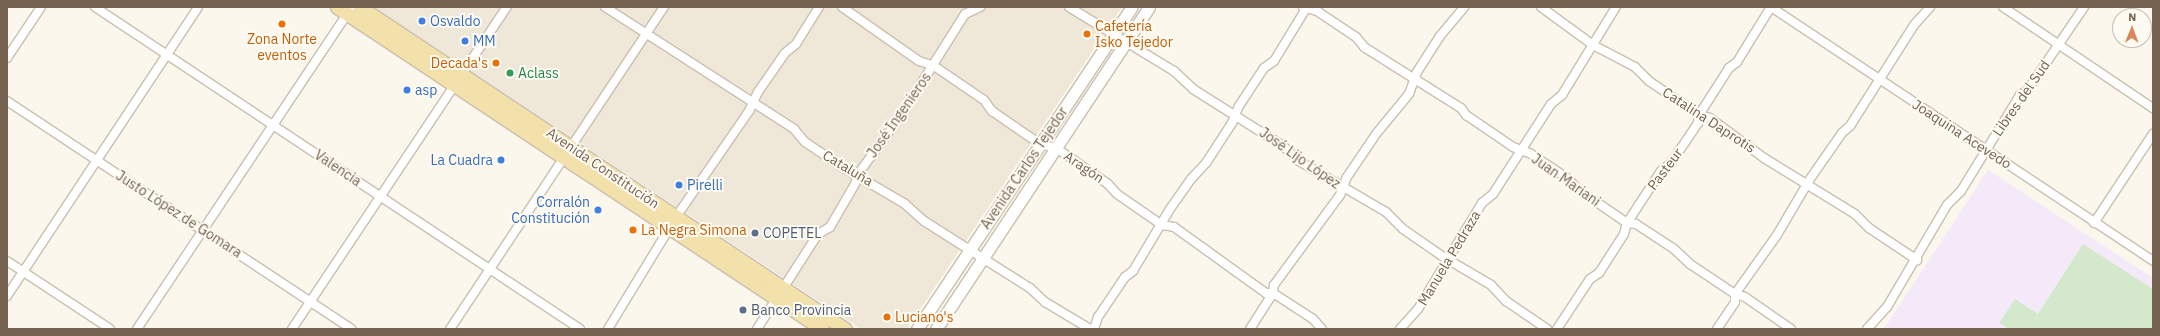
<!DOCTYPE html>
<meta charset="utf-8">
<style>
body{margin:0}
#map{position:relative;width:2160px;height:336px;overflow:hidden;background:#fbf7ed;font-family:"IBM Plex Sans",sans-serif}
div>[style]{position:absolute}
.residential>*{inset:0;background:#efe8d9}
.education>*{inset:0;background:#f4e9f8}
.green>*{inset:0;background:#d4e9cc}
.roads{filter:drop-shadow(1px 0 #cbbfb0) drop-shadow(-1px 0 #cbbfb0) drop-shadow(0 1px #cbbfb0) drop-shadow(0 -1px #cbbfb0)}
.street>*{height:8px;margin:-4px;padding:0 4px;transform-origin:4px;border-radius:4px;background:#fff}
.secondary>*{height:11px;margin:-5.5px;padding:0 5.5px;transform-origin:5.5px;border-radius:5.5px;background:#fff}
.primary>*{height:13px;margin:-6.5px;padding:0 6.5px;transform-origin:6.5px;border-radius:6.5px;background:#f3e1ac}
.dots>*{width:11px;height:11px;translate:-50% -50%;box-sizing:border-box;border:2px solid #fefbf3;border-radius:50%}
span{translate:-50% -50%;white-space:nowrap;text-align:center;line-height:1.15;-webkit-text-stroke:4px #fefbf3;paint-order:stroke}
.shop-label{font-size:14px;color:#366cbe}
.left{translate:0 -50%;text-align:left}
.right{translate:-100% -50%;text-align:right}
.food-label{font-size:14px;color:#c56008}
.leisure-label{font-size:14px;color:#27864d}
.street-label{font-size:14px;color:#756251}
.service-label{font-size:14px;color:#4e5e75}
.frame{position:absolute;inset:0;border:8px solid #756251;pointer-events:none}
.north{position:absolute;left:2112px;top:8px;width:40px;height:40px;box-sizing:border-box;background:#fefbf3;border:1px solid #c7beb2;border-radius:50%;rotate:1deg;font-size:11px;font-weight:700;line-height:16px;text-align:center;color:#756251}
.north::after{content:'';display:block;margin:auto;width:14px;height:18px;background:#d9885e;clip-path:polygon(50% 0,100% 100%,50% 72%,0 100%)}
</style>
<div id="map">
<div class="residential">
<i style="clip-path:polygon(374px 7px,1122px 7px,907px 329px,861px 329px)"></i>
</div>
<div class="education">
<i style="clip-path:polygon(1988px 170px,2153px 278px,2153px 329px,1884px 329px)"></i>
</div>
<div class="green">
<i style="clip-path:polygon(2083px 244px,2153px 289px,2153px 329px,2009px 329px,1999px 323px,2015px 299px,2038px 314px)"></i>
</div>
<div class="roads">
<div class="street">
<i style="left:95px;top:7px;width:582px;rotate:33.58deg"></i>
<i style="left:605px;top:7px;width:225px;rotate:32.8deg"></i>
<i style="left:794px;top:129px;width:17px;rotate:50deg"></i>
<i style="left:805px;top:142px;width:47px;rotate:33.7deg"></i>
<i style="left:844px;top:168px;width:71px;rotate:30.5deg"></i>
<i style="left:905px;top:204px;width:25px;rotate:42deg"></i>
<i style="left:924px;top:221px;width:125px;rotate:32.3deg"></i>
<i style="left:1030px;top:288px;width:21px;rotate:43deg"></i>
<i style="left:1045px;top:302px;width:52px;rotate:31deg"></i>
<i style="left:842px;top:7px;width:94px;rotate:35deg"></i>
<i style="left:919px;top:61px;width:16px;rotate:18deg"></i>
<i style="left:934px;top:66px;width:60px;rotate:34.2deg"></i>
<i style="left:984px;top:100px;width:14px;rotate:54deg"></i>
<i style="left:992px;top:111px;width:58px;rotate:34.5deg"></i>
<i style="left:1040px;top:144px;width:16px;rotate:14deg"></i>
<i style="left:1056px;top:148px;width:63px;rotate:34.7deg"></i>
<i style="left:1108px;top:184px;width:13px;rotate:48deg"></i>
<i style="left:1117px;top:194px;width:55px;rotate:34.6deg"></i>
<i style="left:1162px;top:225px;width:12px;rotate:9deg"></i>
<i style="left:1174px;top:227px;width:113px;rotate:35.7deg"></i>
<i style="left:1266px;top:293px;width:7px"></i>
<i style="left:1273px;top:293px;width:48px;rotate:33deg"></i>
<i style="left:1313px;top:319px;width:13px;rotate:48deg"></i>
<i style="left:1069px;top:7px;width:123px;rotate:31.4deg"></i>
<i style="left:1174px;top:71px;width:26px;rotate:43deg"></i>
<i style="left:1193px;top:89px;width:107px;rotate:32.3deg"></i>
<i style="left:1283px;top:146px;width:22px;rotate:43deg"></i>
<i style="left:1299px;top:161px;width:101px;rotate:30.4deg"></i>
<i style="left:1386px;top:212px;width:24px;rotate:45deg"></i>
<i style="left:1403px;top:229px;width:47px;rotate:34.7deg"></i>
<i style="left:1442px;top:256px;width:57px;rotate:30.6deg"></i>
<i style="left:1491px;top:285px;width:22px;rotate:47deg"></i>
<i style="left:1506px;top:301px;width:50px;rotate:34.3deg"></i>
<i style="left:1303px;top:7px;width:15px;rotate:16deg"></i>
<i style="left:1317px;top:11px;width:47px;rotate:33.7deg"></i>
<i style="left:1356px;top:37px;width:13px;rotate:51deg"></i>
<i style="left:1364px;top:47px;width:115px;rotate:32.2deg"></i>
<i style="left:1461px;top:108px;width:9px;rotate:54deg"></i>
<i style="left:1466px;top:115px;width:57px;rotate:34.2deg"></i>
<i style="left:1513px;top:147px;width:19px;rotate:21deg"></i>
<i style="left:1531px;top:154px;width:43px;rotate:33.7deg"></i>
<i style="left:1567px;top:178px;width:17px;rotate:45deg"></i>
<i style="left:1579px;top:190px;width:58px;rotate:34.5deg"></i>
<i style="left:1627px;top:223px;width:9px;rotate:6deg"></i>
<i style="left:1636px;top:224px;width:45px;rotate:33.3deg"></i>
<i style="left:1674px;top:249px;width:22px;rotate:43deg"></i>
<i style="left:1690px;top:264px;width:54px;rotate:33.7deg"></i>
<i style="left:1735px;top:294px;width:10px;rotate:17deg"></i>
<i style="left:1745px;top:297px;width:56px;rotate:34.8deg"></i>
<i style="left:1541px;top:7px;width:64px;rotate:36.2deg"></i>
<i style="left:1593px;top:45px;width:47px;rotate:27.6deg"></i>
<i style="left:1635px;top:67px;width:20px;rotate:45deg"></i>
<i style="left:1649px;top:81px;width:60px;rotate:34.2deg"></i>
<i style="left:1699px;top:115px;width:11px;rotate:15deg"></i>
<i style="left:1710px;top:118px;width:67px;rotate:36.5deg"></i>
<i style="left:1764px;top:158px;width:107px;rotate:31.6deg"></i>
<i style="left:1855px;top:214px;width:20px;rotate:45deg"></i>
<i style="left:1869px;top:228px;width:58px;rotate:33.7deg"></i>
<i style="left:1771px;top:7px;width:459px;rotate:33.6deg"></i>
<i style="left:2003px;top:7px;width:181px;rotate:34deg"></i>
<i style="left:7px;top:58px;width:61px;rotate:-56.3deg"></i>
<i style="left:7px;top:101px;width:413px;rotate:33.5deg"></i>
<i style="left:2094px;top:223px;width:107px;rotate:-56.5deg"></i>
<i style="left:7px;top:261px;width:123px;rotate:33.4deg"></i>
<i style="left:7px;top:296px;width:346px;rotate:-56.5deg"></i>
<i style="left:137px;top:329px;width:387px;rotate:-56.3deg"></i>
<i style="left:292px;top:329px;width:387px;rotate:-56.3deg"></i>
<i style="left:450px;top:329px;width:387px;rotate:-56.4deg"></i>
<i style="left:608px;top:329px;width:131px;rotate:-58.7deg"></i>
<i style="left:676px;top:217px;width:129px;rotate:-55.4deg"></i>
<i style="left:749px;top:111px;width:21px;rotate:-65deg"></i>
<i style="left:758px;top:92px;width:47px;rotate:-55.3deg"></i>
<i style="left:785px;top:53px;width:14px;rotate:-39deg"></i>
<i style="left:796px;top:44px;width:44px;rotate:-58.1deg"></i>
<i style="left:757px;top:329px;width:113px;rotate:-57.3deg"></i>
<i style="left:818px;top:234px;width:14px;rotate:-30deg"></i>
<i style="left:830px;top:227px;width:50px;rotate:-59.8deg"></i>
<i style="left:855px;top:184px;width:10px;rotate:-73deg"></i>
<i style="left:858px;top:174px;width:74px;rotate:-53.7deg"></i>
<i style="left:902px;top:114px;width:118px;rotate:-57.8deg"></i>
<i style="left:965px;top:14px;width:17px;rotate:-25deg"></i>
<i style="left:1094px;top:329px;width:13px;rotate:-72deg"></i>
<i style="left:1098px;top:317px;width:48px;rotate:-56deg"></i>
<i style="left:1125px;top:277px;width:10px;rotate:-37deg"></i>
<i style="left:1133px;top:271px;width:72px;rotate:-59.2deg"></i>
<i style="left:1170px;top:209px;width:38px;rotate:-55deg"></i>
<i style="left:1192px;top:178px;width:21px;rotate:-47deg"></i>
<i style="left:1206px;top:163px;width:48px;rotate:-57deg"></i>
<i style="left:1232px;top:123px;width:18px;rotate:-68deg"></i>
<i style="left:1239px;top:106px;width:45px;rotate:-56.7deg"></i>
<i style="left:1264px;top:68px;width:12px;rotate:-35deg"></i>
<i style="left:1274px;top:61px;width:63px;rotate:-58.6deg"></i>
<i style="left:1250px;top:329px;width:43px;rotate:-57.4deg"></i>
<i style="left:1273px;top:293px;width:8px;rotate:-83deg"></i>
<i style="left:1274px;top:285px;width:112px;rotate:-53.7deg"></i>
<i style="left:1340px;top:195px;width:19px;rotate:-69deg"></i>
<i style="left:1347px;top:177px;width:52px;rotate:-56deg"></i>
<i style="left:1376px;top:134px;width:52px;rotate:-50.5deg"></i>
<i style="left:1409px;top:94px;width:23px;rotate:-70deg"></i>
<i style="left:1417px;top:72px;width:43px;rotate:-57.4deg"></i>
<i style="left:1440px;top:36px;width:38px;rotate:-50deg"></i>
<i style="left:1400px;top:329px;width:27px;rotate:-48deg"></i>
<i style="left:1418px;top:309px;width:124px;rotate:-58.9deg"></i>
<i style="left:1482px;top:203px;width:14px;rotate:-39deg"></i>
<i style="left:1493px;top:194px;width:107px;rotate:-57.2deg"></i>
<i style="left:1551px;top:104px;width:14px;rotate:-39deg"></i>
<i style="left:1562px;top:95px;width:103px;rotate:-58.5deg"></i>
<i style="left:1557px;top:329px;width:60px;rotate:-56.6deg"></i>
<i style="left:1590px;top:279px;width:11px;rotate:-34deg"></i>
<i style="left:1599px;top:273px;width:46px;rotate:-57.3deg"></i>
<i style="left:1624px;top:234px;width:11px;rotate:-75deg"></i>
<i style="left:1627px;top:223px;width:62px;rotate:-56.8deg"></i>
<i style="left:1661px;top:171px;width:13px;rotate:-39deg"></i>
<i style="left:1671px;top:163px;width:48px;rotate:-56deg"></i>
<i style="left:1698px;top:123px;width:8px;rotate:-83deg"></i>
<i style="left:1699px;top:115px;width:56px;rotate:-57.4deg"></i>
<i style="left:1729px;top:68px;width:10px;rotate:-37deg"></i>
<i style="left:1737px;top:62px;width:65px;rotate:-58.3deg"></i>
<i style="left:1717px;top:329px;width:32px;rotate:-56deg"></i>
<i style="left:1735px;top:302px;width:8px;rotate:-90deg"></i>
<i style="left:1735px;top:294px;width:72px;rotate:-54.6deg"></i>
<i style="left:1777px;top:235px;width:65px;rotate:-59.5deg"></i>
<i style="left:1810px;top:179px;width:56px;rotate:-55.2deg"></i>
<i style="left:1842px;top:133px;width:11px;rotate:-41deg"></i>
<i style="left:1850px;top:126px;width:120px;rotate:-57.6deg"></i>
<i style="left:1914px;top:25px;width:24px;rotate:-48deg"></i>
<i style="left:1867px;top:329px;width:30px;rotate:-48deg"></i>
<i style="left:1887px;top:307px;width:118px;rotate:-59.5deg"></i>
<i style="left:1947px;top:205px;width:20px;rotate:-45deg"></i>
<i style="left:1961px;top:191px;width:113px;rotate:-58.4deg"></i>
<i style="left:2020px;top:95px;width:8px;rotate:-30deg"></i>
<i style="left:2027px;top:91px;width:102px;rotate:-55.8deg"></i>
</div>
<div class="secondary">
<i style="left:917px;top:329px;width:387px;rotate:-56.3deg"></i>
<i style="left:936px;top:329px;width:386px;rotate:-56.5deg"></i>
</div>
<div class="primary">
<i style="left:337px;top:7px;width:582px;rotate:33.58deg"></i>
<i style="left:360px;top:7px;width:582px;rotate:33.58deg"></i>
</div>
</div>
<div class="dots">
<i style="left:422px;top:21px;background:#3f7fe0"></i>
<i style="left:282px;top:24px;background:#e8710a"></i>
<i style="left:1087px;top:34px;background:#e8710a"></i>
<i style="left:465px;top:41px;background:#3f7fe0"></i>
<i style="left:496px;top:63px;background:#e8710a"></i>
<i style="left:510px;top:73px;background:#2e9e5b"></i>
<i style="left:407px;top:90px;background:#3f7fe0"></i>
<i style="left:501px;top:160px;background:#3f7fe0"></i>
<i style="left:679px;top:185px;background:#3f7fe0"></i>
<i style="left:598px;top:210px;background:#3f7fe0"></i>
<i style="left:633px;top:230px;background:#e8710a"></i>
<i style="left:755px;top:233px;background:#5c6f8a"></i>
<i style="left:743px;top:310px;background:#5c6f8a"></i>
<i style="left:887px;top:317px;background:#e8710a"></i>
</div>
<div class="shop-label">
<span class="left" style="left:430px;top:21px">Osvaldo</span>
<span class="left" style="left:473px;top:41px">MM</span>
<span class="left" style="left:415px;top:90px">asp</span>
<span class="right" style="left:493px;top:160px">La Cuadra</span>
<span class="left" style="left:687px;top:185px">Pirelli</span>
<span class="right" style="left:590px;top:210px">Corralón<br>Constitución</span>
</div>
<div class="food-label">
<span class="left" style="left:1095px;top:34px">Cafetería<br>Isko Tejedor</span>
<span style="left:282px;top:47px">Zona Norte<br>eventos</span>
<span class="right" style="left:488px;top:63px">Decada's</span>
<span class="left" style="left:641px;top:230px">La Negra Simona</span>
<span class="left" style="left:895px;top:317px">Luciano's</span>
</div>
<div class="leisure-label">
<span class="left" style="left:518px;top:73px">Aclass</span>
</div>
<div class="street-label">
<span style="left:2021px;top:98px;rotate:-55deg">Libres del Sud</span>
<span style="left:899px;top:115px;rotate:-55deg">José Ingenieros</span>
<span style="left:1709px;top:120px;rotate:33deg">Catalina Daprotis</span>
<span style="left:1962px;top:134px;rotate:33deg">Joaquina Acevedo</span>
<span style="left:1300px;top:158px;rotate:35deg">José Lijo López</span>
<span style="left:1084px;top:167px;rotate:34deg">Aragón</span>
<span style="left:338px;top:168px;rotate:34deg">Valencia</span>
<span style="left:603px;top:168px;rotate:34deg">Avenida Constitución</span>
<span style="left:848px;top:168px;rotate:31deg">Cataluña</span>
<span style="left:1024px;top:168px;rotate:-56deg">Avenida Carlos Tejedor</span>
<span style="left:1665px;top:169px;rotate:-53deg">Pasteur</span>
<span style="left:1566px;top:180px;rotate:35deg">Juan Mariani</span>
<span style="left:179px;top:214px;rotate:33deg">Justo López de Gomara</span>
<span style="left:1449px;top:258px;rotate:-59deg">Manuela Pedraza</span>
</div>
<div class="service-label">
<span class="left" style="left:763px;top:233px">COPETEL</span>
<span class="left" style="left:751px;top:310px">Banco Provincia</span>
</div>
<div class="frame"></div>
<div class="north">N</div>
</div>
